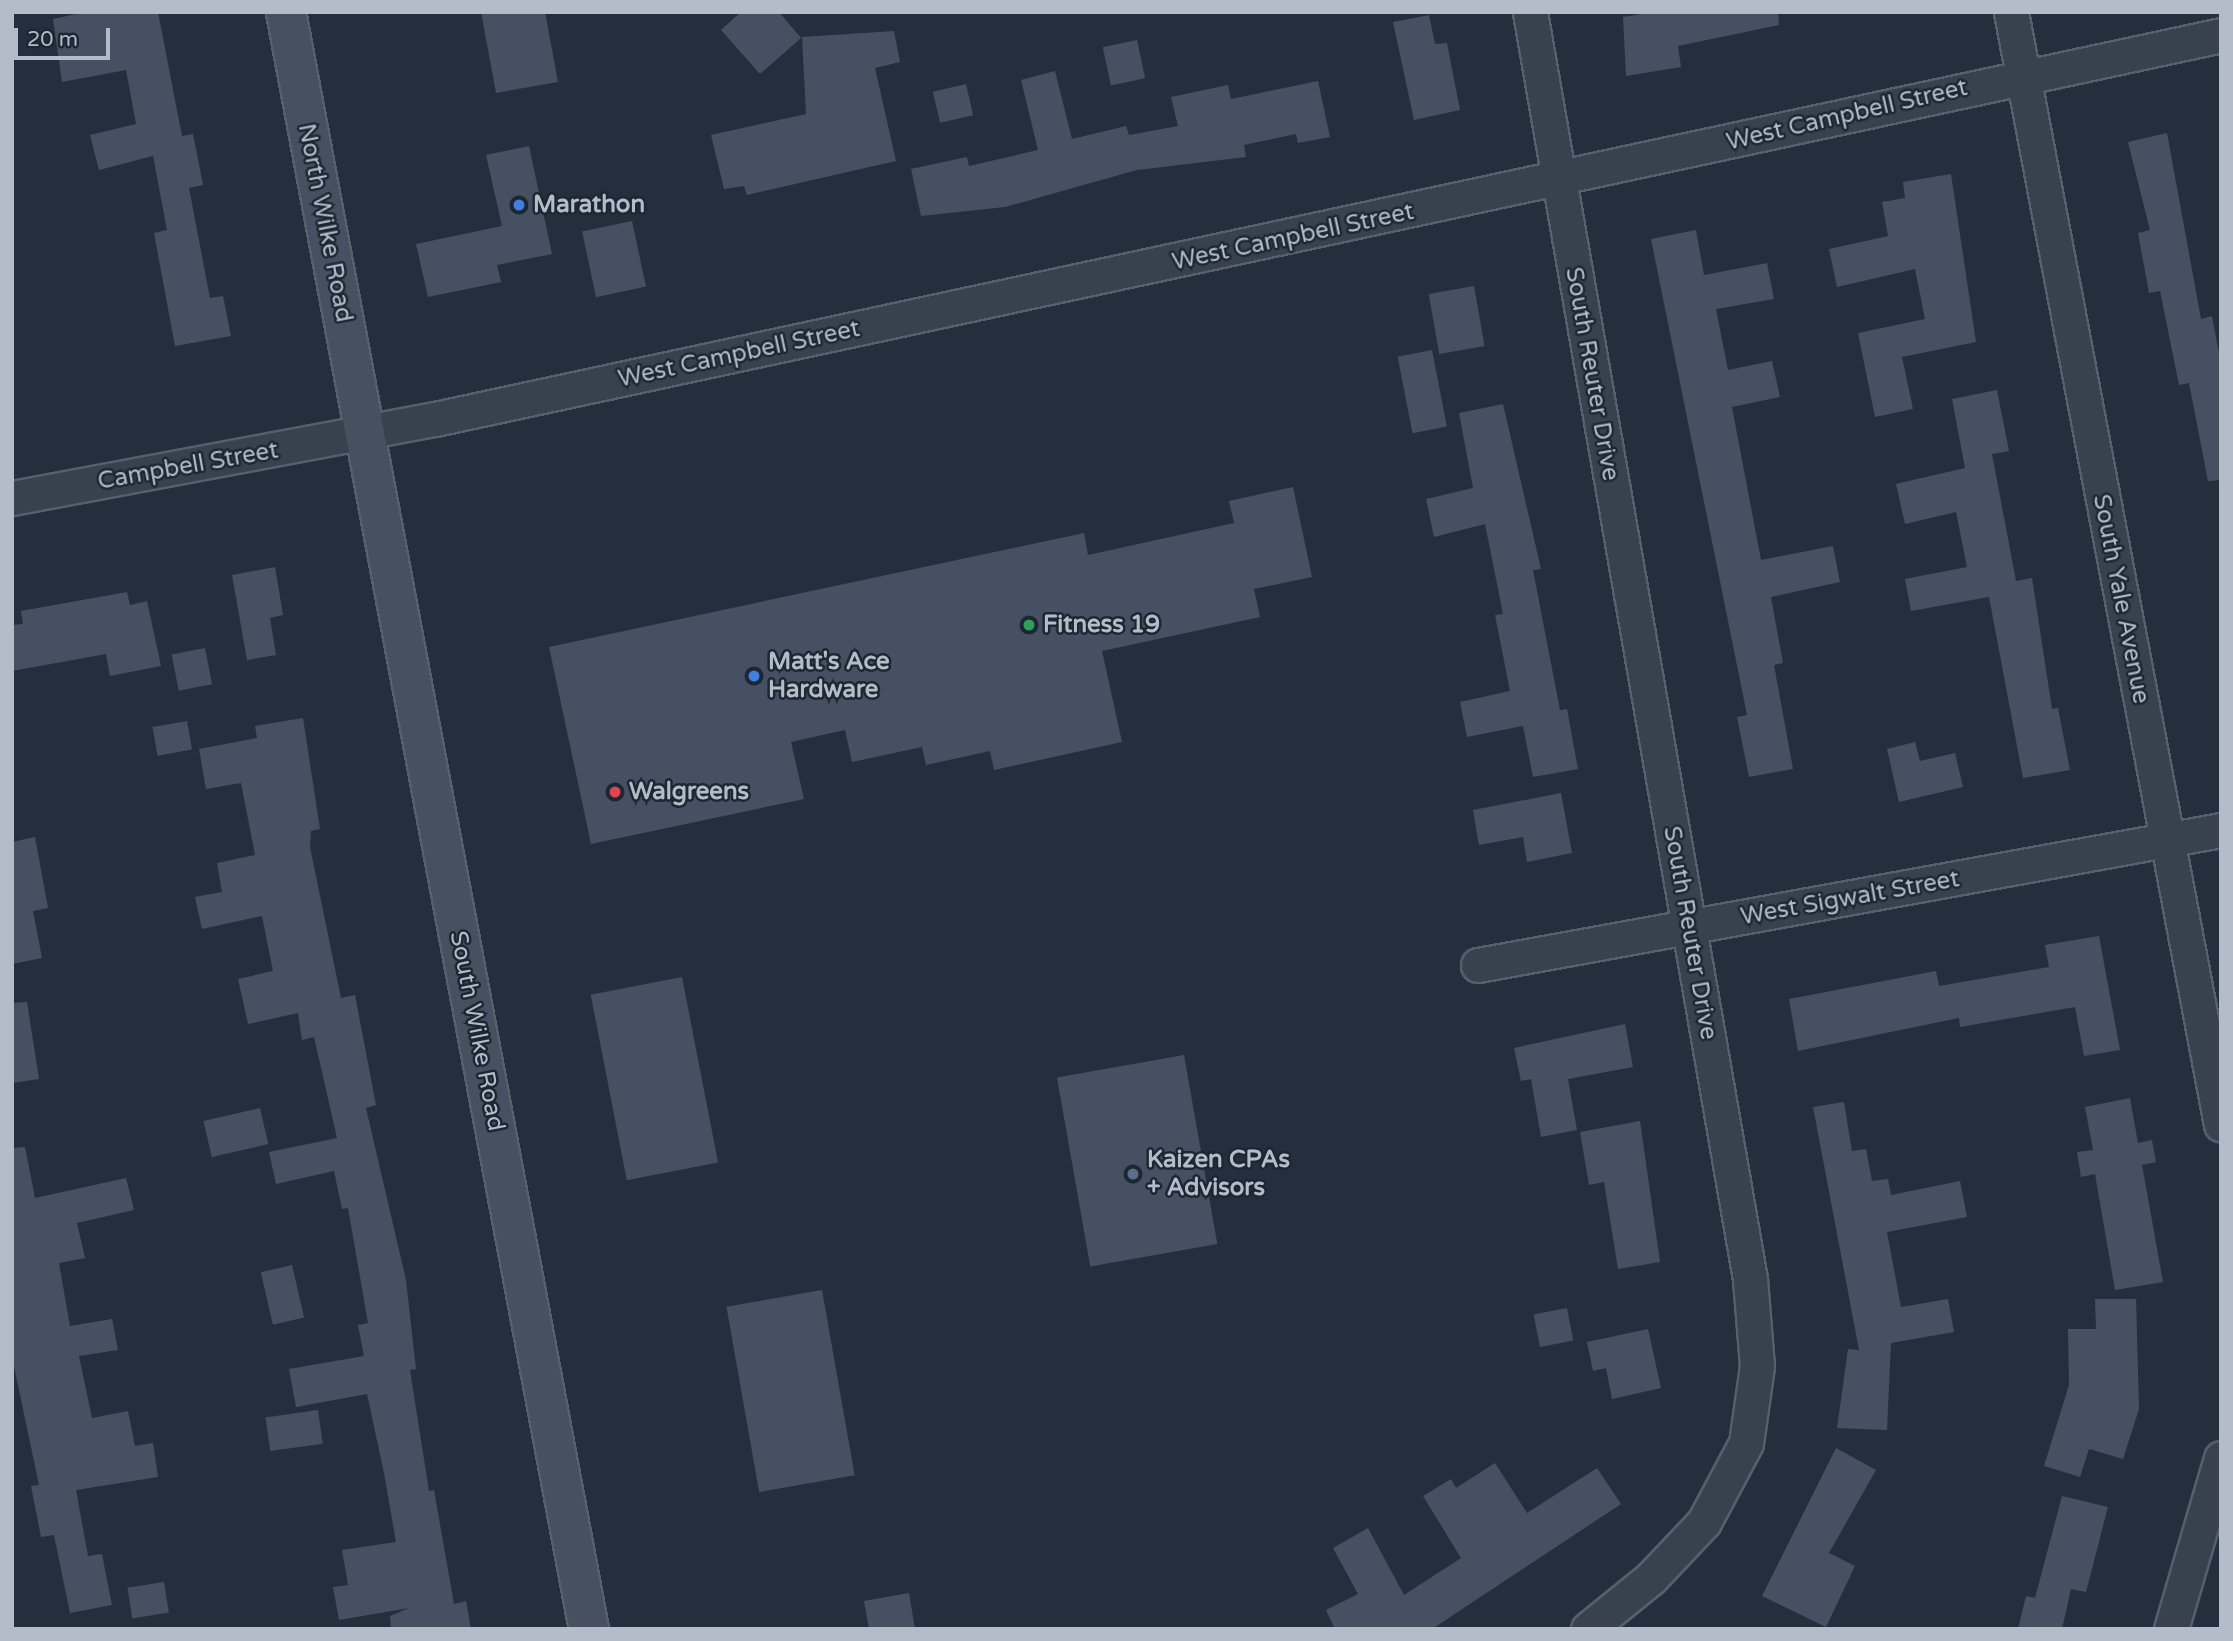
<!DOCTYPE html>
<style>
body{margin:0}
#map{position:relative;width:2233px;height:1641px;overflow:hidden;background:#242f3e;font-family:"Varela Round",sans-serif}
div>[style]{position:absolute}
.building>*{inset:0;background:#455162;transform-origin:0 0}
.roads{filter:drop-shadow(2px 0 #565f6c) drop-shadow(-2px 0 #565f6c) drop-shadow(0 2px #565f6c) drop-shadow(0 -2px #565f6c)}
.street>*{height:33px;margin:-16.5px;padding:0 16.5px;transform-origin:16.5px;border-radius:16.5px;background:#38414e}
.secondary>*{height:38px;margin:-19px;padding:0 19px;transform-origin:19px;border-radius:19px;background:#465061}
.dots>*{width:19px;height:19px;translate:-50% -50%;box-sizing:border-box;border:4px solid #1d2633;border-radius:50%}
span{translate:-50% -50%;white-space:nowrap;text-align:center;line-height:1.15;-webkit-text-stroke:5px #1d2633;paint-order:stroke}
.street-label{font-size:24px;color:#b4bcc9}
.poi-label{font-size:24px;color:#b4bcc9;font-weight:700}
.left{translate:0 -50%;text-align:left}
.frame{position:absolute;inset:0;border:14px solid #b4bcc9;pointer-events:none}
.scale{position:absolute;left:14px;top:28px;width:96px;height:32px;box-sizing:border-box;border:4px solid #b4bcc9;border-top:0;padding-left:9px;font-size:21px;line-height:24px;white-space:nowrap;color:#b4bcc9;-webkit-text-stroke:5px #1d2633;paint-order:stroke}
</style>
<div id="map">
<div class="building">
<i style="clip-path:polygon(86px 12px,158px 12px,182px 136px,193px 134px,203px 185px,189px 188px,210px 298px,223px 296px,231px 336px,175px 346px,154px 233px,167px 230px,153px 156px,99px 170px,90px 135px,136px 124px,126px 70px,62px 82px,53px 19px)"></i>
<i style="clip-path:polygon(481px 12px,545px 12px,558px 82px,496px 93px)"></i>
<i style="clip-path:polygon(741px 12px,779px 12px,801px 38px,760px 74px,721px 30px)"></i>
<i style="clip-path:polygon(1653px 12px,1778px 12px,1779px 25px,1678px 46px,1681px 67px,1626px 76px,1623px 17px)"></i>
<i style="clip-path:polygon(1429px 15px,1435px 44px,1447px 43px,1460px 110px,1414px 120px,1393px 22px)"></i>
<i style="clip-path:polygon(894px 31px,900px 62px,875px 68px,896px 161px,747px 195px,744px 186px,724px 189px,711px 135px,806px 114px,802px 37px)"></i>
<i style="left:1137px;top:40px;width:39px;height:35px;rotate:78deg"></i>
<i style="clip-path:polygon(1055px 71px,1072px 139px,1126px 126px,1129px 135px,1178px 126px,1171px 97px,1228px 85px,1231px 99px,1318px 81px,1330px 137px,1298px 143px,1296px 134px,1244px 145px,1246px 157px,1137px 170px,1005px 207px,921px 216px,911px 169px,967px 157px,969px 166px,1038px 150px,1021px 80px)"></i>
<i style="left:966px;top:84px;width:32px;height:34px;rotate:77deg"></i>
<i style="clip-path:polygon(2167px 133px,2201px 319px,2212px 316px,2221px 364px,2221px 480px,2208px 481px,2189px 383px,2179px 385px,2160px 291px,2149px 293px,2138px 233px,2150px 230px,2128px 142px)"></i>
<i style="clip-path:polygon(529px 146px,552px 254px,497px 265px,501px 282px,428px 297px,416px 244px,502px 226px,486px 155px)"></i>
<i style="clip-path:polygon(1951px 174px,1976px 342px,1902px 357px,1913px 409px,1875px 417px,1858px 333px,1925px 319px,1915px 269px,1837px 287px,1829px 249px,1888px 236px,1882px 202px,1905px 198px,1903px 182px)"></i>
<i style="left:632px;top:221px;width:67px;height:51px;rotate:78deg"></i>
<i style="clip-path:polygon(1696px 230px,1704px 275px,1767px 263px,1774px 299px,1716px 309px,1728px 370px,1772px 361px,1780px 397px,1732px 407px,1761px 560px,1833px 546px,1840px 582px,1771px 597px,1783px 663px,1774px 665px,1793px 769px,1749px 777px,1737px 717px,1747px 715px,1651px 239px)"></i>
<i style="left:1474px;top:286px;width:61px;height:46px;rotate:80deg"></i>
<i style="left:1432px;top:350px;width:78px;height:35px;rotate:79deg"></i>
<i style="clip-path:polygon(1997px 390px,2009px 451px,1992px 454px,2016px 581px,2032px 578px,2052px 709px,2058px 708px,2070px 770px,2023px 778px,1989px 597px,1911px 611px,1905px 579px,1967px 567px,1956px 512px,1905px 524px,1896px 484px,1965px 468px,1952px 399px)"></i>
<i style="clip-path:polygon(1503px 404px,1541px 569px,1533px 570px,1560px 710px,1567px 709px,1578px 769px,1533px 777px,1523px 726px,1467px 737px,1460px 702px,1510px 691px,1495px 615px,1503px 614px,1485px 524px,1434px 537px,1426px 499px,1473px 488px,1459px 413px)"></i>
<i style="clip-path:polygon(1293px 487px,1312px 577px,1254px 589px,1260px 617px,1102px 651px,1122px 742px,994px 770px,990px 751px,926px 765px,922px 747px,852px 762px,845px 730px,791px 742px,804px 799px,591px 844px,549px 647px,1084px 533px,1088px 555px,1234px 523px,1229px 501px)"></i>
<i style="clip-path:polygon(275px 567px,283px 615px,270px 618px,276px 655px,247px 660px,232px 575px)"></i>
<i style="clip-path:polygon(127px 592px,130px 605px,147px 601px,161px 666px,110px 676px,106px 654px,12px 671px,12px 625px,23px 624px,21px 611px)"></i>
<i style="left:205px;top:648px;width:37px;height:34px;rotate:79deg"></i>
<i style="clip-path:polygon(303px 718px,320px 829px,311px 831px,310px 847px,341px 998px,355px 995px,376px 1105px,366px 1108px,406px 1280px,416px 1369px,410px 1370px,429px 1491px,434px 1490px,454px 1604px,466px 1601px,471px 1629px,391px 1629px,390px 1616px,409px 1608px,339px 1620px,333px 1587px,348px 1585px,342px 1550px,396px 1542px,384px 1473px,367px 1394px,296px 1407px,289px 1369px,364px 1356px,358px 1325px,368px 1323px,348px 1208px,342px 1209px,334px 1171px,276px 1184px,269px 1152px,337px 1138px,314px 1037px,302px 1040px,298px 1013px,248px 1024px,238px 979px,273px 971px,262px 916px,202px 929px,195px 897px,222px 892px,217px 863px,255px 855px,241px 783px,206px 789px,199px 749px,257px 738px,255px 726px)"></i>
<i style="left:187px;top:721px;width:29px;height:35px;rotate:80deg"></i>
<i style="clip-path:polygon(1915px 742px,1920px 761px,1955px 753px,1963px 787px,1899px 802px,1887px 749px)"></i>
<i style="clip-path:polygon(1561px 793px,1572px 853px,1527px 862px,1523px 837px,1479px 845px,1473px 810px)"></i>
<i style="clip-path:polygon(35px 837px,48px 908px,33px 911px,42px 958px,12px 964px,12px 842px)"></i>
<i style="clip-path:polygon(2099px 936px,2120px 1050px,2084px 1056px,2075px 1007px,1960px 1027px,1959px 1018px,1798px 1051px,1789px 999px,1936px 971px,1939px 986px,2049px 967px,2045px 945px)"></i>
<i style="left:682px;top:977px;width:189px;height:93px;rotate:79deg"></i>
<i style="clip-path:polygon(27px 1002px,39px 1079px,12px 1083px,12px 1003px)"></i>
<i style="clip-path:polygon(1625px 1024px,1633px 1067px,1568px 1079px,1577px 1130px,1541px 1137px,1531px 1079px,1521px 1081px,1514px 1048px)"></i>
<i style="left:1184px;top:1055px;width:192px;height:129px;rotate:80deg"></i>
<i style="clip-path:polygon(2130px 1098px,2138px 1143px,2152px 1140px,2156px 1162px,2142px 1165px,2163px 1282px,2115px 1290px,2095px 1174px,2081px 1177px,2077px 1152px,2093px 1150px,2085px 1107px)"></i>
<i style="clip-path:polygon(1844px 1102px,1852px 1151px,1866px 1149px,1872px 1181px,1888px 1179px,1891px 1195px,1960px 1181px,1967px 1217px,1887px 1232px,1901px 1307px,1948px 1299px,1954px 1332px,1891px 1343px,1887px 1430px,1837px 1428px,1848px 1349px,1859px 1350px,1813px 1107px)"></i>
<i style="left:260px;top:1108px;width:37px;height:58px;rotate:77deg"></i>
<i style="clip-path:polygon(1640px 1121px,1660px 1262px,1618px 1269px,1604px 1182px,1589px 1185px,1580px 1132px)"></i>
<i style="clip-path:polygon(25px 1147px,35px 1198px,126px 1178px,134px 1210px,77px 1223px,85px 1258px,59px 1263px,70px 1326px,112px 1319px,118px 1350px,79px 1356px,92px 1418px,128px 1411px,135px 1446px,153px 1443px,158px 1477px,76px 1490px,88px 1556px,102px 1554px,112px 1605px,70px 1613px,54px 1535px,41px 1537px,31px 1486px,39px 1485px,12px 1357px,12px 1148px)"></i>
<i style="left:292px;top:1265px;width:54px;height:32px;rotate:77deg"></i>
<i style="left:822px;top:1290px;width:188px;height:97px;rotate:80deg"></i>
<i style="clip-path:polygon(2095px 1299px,2136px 1299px,2139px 1409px,2123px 1459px,2089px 1449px,2080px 1477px,2044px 1466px,2069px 1385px,2068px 1329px,2096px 1329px)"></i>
<i style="left:1567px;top:1308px;width:33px;height:34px;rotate:79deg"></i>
<i style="clip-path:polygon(1648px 1329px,1661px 1388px,1612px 1399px,1606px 1368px,1593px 1371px,1587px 1342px)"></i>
<i style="left:318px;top:1410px;width:34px;height:53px;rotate:82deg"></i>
<i style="clip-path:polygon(1836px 1448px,1876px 1470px,1829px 1553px,1855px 1566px,1826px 1627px,1762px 1596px)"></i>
<i style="clip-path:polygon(1495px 1463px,1527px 1513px,1597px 1468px,1621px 1504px,1432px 1629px,1335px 1629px,1326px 1610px,1358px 1594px,1333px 1548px,1368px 1528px,1404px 1595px,1461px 1558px,1423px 1496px,1451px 1479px,1456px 1488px)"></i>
<i style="clip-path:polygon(2062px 1496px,2108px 1507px,2086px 1592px,2071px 1589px,2062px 1629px,2018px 1629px,2026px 1596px,2035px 1598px)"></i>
<i style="left:164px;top:1582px;width:31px;height:37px;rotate:81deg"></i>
<i style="clip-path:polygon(909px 1593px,915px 1629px,869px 1629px,864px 1601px)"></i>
</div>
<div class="roads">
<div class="street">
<i style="left:1530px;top:12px;width:1286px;rotate:80.15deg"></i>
<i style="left:1750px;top:1279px;width:87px;rotate:85.4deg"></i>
<i style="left:1757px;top:1366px;width:78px;rotate:98.1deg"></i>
<i style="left:1746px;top:1443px;width:89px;rotate:118deg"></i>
<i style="left:1704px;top:1522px;width:77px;rotate:133.4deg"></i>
<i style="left:1651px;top:1578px;width:81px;rotate:141deg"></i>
<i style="left:2011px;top:12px;width:1132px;rotate:79.31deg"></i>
<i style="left:12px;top:498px;width:430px;rotate:-10.6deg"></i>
<i style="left:435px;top:419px;width:1827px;rotate:-12.13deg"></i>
<i style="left:1478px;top:965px;width:755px;rotate:-10.3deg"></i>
<i style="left:2171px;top:1629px;width:178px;rotate:-73.7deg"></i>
</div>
<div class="secondary">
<i style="left:286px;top:12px;width:1645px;rotate:79.39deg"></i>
</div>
</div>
<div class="dots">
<i style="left:519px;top:205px;background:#3f7fe0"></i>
<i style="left:1029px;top:625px;background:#2e9e5b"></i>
<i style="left:754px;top:676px;background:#3f7fe0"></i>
<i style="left:615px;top:792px;background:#e0444e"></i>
<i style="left:1133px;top:1174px;background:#5c6f8a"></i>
</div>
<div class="street-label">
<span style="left:1847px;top:115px;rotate:-13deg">West Campbell Street</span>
<span style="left:325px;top:223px;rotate:79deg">North Wilke Road</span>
<span style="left:1293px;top:237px;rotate:-12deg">West Campbell Street</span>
<span style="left:739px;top:354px;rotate:-12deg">West Campbell Street</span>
<span style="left:1592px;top:374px;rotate:80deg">South Reuter Drive</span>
<span style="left:188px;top:466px;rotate:-10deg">Campbell Street</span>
<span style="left:2121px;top:599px;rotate:79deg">South Yale Avenue</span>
<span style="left:1850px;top:898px;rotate:-10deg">West Sigwalt Street</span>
<span style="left:1690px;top:933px;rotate:80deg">South Reuter Drive</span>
<span style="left:477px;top:1031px;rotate:79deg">South Wilke Road</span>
</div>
<div class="poi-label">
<span class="left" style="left:533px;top:205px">Marathon</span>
<span class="left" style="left:1043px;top:625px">Fitness 19</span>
<span class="left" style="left:768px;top:676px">Matt's Ace<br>Hardware</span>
<span class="left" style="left:629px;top:792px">Walgreens</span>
<span class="left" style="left:1147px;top:1174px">Kaizen CPAs<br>+ Advisors</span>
</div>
<div class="frame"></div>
<div class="scale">20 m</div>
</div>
